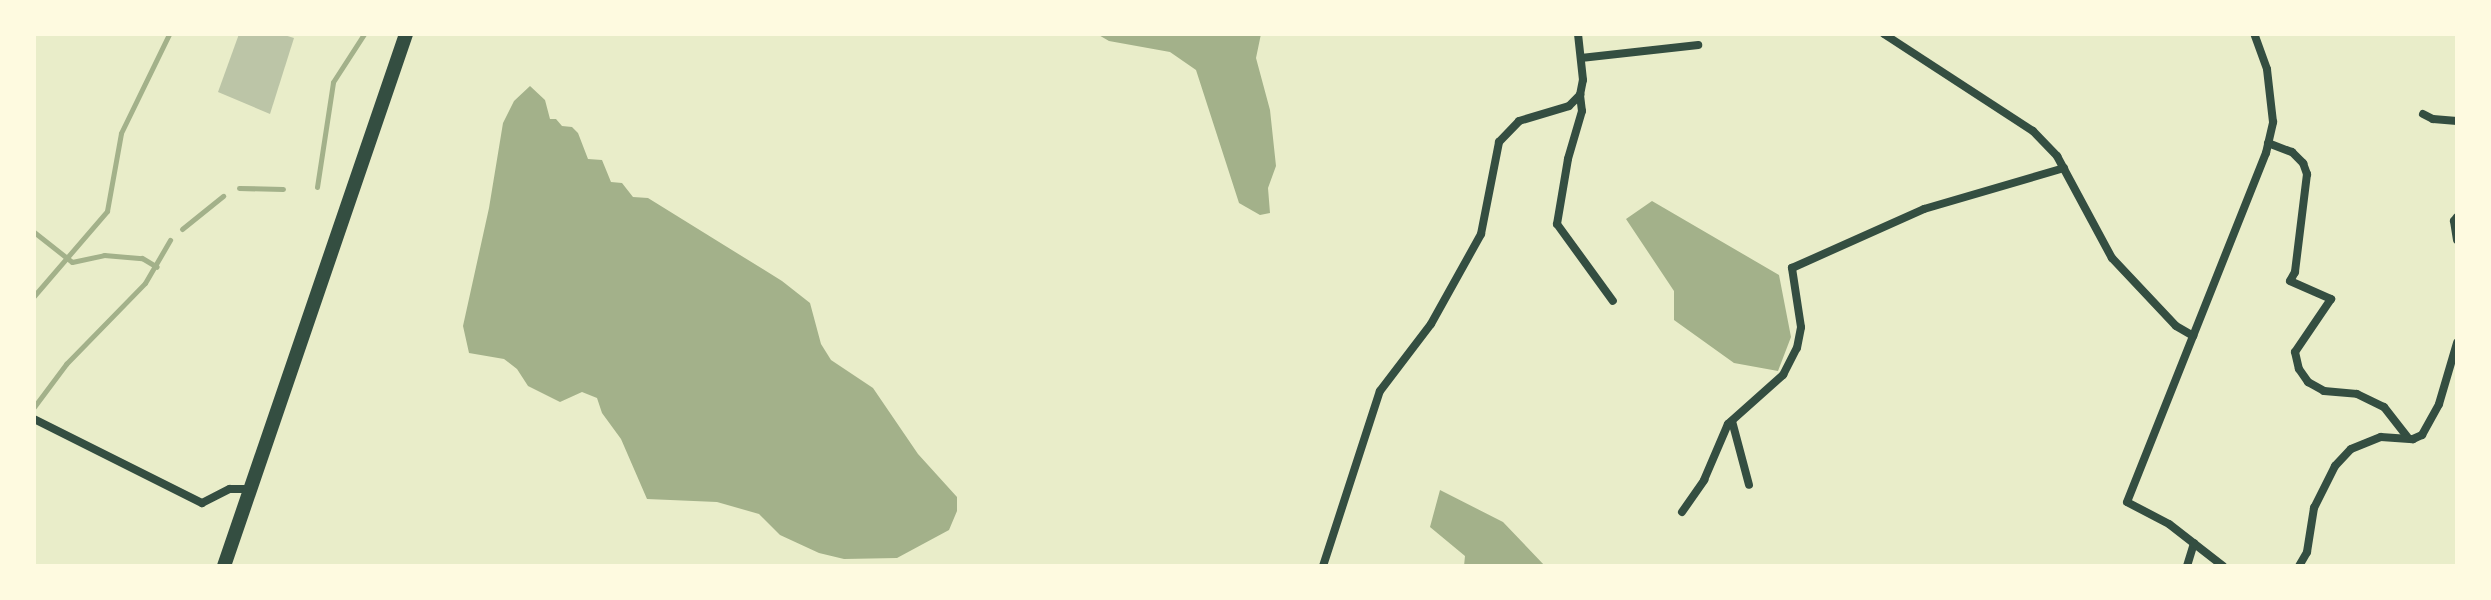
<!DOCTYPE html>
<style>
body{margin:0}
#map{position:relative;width:2491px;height:600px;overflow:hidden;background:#e9edc9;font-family:"Work Sans",sans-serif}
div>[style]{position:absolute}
.water>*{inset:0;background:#a3b18a}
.stream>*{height:5px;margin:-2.5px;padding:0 2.5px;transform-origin:2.5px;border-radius:2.5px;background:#a3b18a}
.building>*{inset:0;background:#bcc5a7}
.minor>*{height:8px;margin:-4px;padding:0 4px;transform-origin:4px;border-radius:4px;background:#344e41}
.primary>*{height:14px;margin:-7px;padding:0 7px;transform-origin:7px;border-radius:7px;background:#344e41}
span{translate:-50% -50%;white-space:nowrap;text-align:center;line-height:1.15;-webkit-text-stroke:6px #fefae0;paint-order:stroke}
.frame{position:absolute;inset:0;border:36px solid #fefae0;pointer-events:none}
</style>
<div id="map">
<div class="water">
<i style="clip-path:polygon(1097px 34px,1261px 34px,1256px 58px,1270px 110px,1276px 166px,1268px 188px,1270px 213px,1260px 215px,1239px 203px,1196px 70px,1170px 52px,1109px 41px)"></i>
<i style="clip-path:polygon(530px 86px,545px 100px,550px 119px,556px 119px,562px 126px,572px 127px,578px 133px,588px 159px,602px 160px,611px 182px,622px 183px,633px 197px,648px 198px,782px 281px,810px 303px,821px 344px,831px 360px,873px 388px,918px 454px,957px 497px,957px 511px,949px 530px,897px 558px,844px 559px,819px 553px,780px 535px,759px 514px,717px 502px,647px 499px,621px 439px,602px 413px,597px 398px,582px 392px,560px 402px,528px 386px,517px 369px,504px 359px,469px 353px,463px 326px,489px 208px,503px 123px,514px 101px)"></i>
<i style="clip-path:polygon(1652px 201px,1779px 275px,1791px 337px,1778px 371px,1734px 363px,1674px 320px,1674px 291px,1626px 219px)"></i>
<i style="clip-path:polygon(1440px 490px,1503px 522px,1545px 566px,1464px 566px,1465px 556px,1430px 527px)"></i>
</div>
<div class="stream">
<i style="left:317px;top:187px;width:106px;rotate:-81.3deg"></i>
<i style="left:333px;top:82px;width:57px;rotate:-57.1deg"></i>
<i style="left:239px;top:188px;width:44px;rotate:1.3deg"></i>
<i style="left:182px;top:229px;width:53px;rotate:-38.8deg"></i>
<i style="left:34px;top:232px;width:48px;rotate:38.3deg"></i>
<i style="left:72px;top:262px;width:33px;rotate:-12deg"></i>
<i style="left:104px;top:255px;width:38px;rotate:5deg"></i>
<i style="left:142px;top:258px;width:17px;rotate:31deg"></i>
<i style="left:34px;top:296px;width:112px;rotate:-49.3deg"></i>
<i style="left:107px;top:211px;width:79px;rotate:-79.8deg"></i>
<i style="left:121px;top:133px;width:110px;rotate:-64.1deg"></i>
<i style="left:34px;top:407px;width:54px;rotate:-53.3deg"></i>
<i style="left:66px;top:364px;width:113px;rotate:-45.7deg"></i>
<i style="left:145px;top:283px;width:50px;rotate:-59.8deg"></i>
</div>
<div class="building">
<i style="clip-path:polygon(239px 34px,281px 34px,294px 38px,270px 114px,218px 92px)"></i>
</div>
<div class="minor">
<i style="left:1884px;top:34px;width:178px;rotate:33.1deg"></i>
<i style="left:2033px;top:131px;width:35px;rotate:46deg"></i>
<i style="left:2057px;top:156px;width:116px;rotate:61.7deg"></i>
<i style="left:2112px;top:258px;width:93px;rotate:46.7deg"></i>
<i style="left:2176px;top:326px;width:20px;rotate:30deg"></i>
<i style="left:1581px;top:58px;width:118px;rotate:-6.3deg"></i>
<i style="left:1580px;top:95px;width:16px;rotate:83deg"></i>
<i style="left:1582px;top:111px;width:50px;rotate:106.3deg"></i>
<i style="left:1568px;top:159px;width:66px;rotate:99.6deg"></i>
<i style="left:1557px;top:224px;width:95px;rotate:54deg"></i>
<i style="left:2423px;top:114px;width:11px;rotate:27deg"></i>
<i style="left:2433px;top:119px;width:24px;rotate:5deg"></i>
<i style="left:2268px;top:143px;width:26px;rotate:21deg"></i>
<i style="left:2292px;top:152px;width:16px;rotate:45deg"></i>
<i style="left:2303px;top:163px;width:12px;rotate:70deg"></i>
<i style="left:2307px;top:174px;width:99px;rotate:97deg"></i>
<i style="left:2295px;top:272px;width:10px;rotate:119deg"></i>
<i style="left:2290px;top:281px;width:45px;rotate:23.7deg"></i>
<i style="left:2331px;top:299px;width:64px;rotate:124.2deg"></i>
<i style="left:2295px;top:352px;width:17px;rotate:77deg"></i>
<i style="left:2299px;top:369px;width:16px;rotate:55deg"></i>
<i style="left:2308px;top:382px;width:18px;rotate:29deg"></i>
<i style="left:2324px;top:391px;width:33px;rotate:5deg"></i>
<i style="left:2357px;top:394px;width:30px;rotate:26deg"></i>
<i style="left:2384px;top:407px;width:39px;rotate:52deg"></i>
<i style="left:2457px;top:217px;width:5px;rotate:127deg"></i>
<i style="left:2454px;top:221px;width:19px;rotate:81deg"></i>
<i style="left:34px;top:419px;width:188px;rotate:26.6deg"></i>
<i style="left:202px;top:503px;width:31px;rotate:-27deg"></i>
<i style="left:230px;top:489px;width:20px"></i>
<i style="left:1732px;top:421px;width:66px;rotate:75.1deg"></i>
<i style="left:1682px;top:512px;width:39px;rotate:-55deg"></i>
<i style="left:1704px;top:480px;width:61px;rotate:-66.8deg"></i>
<i style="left:1728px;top:424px;width:74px;rotate:-41.7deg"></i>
<i style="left:1783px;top:375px;width:30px;rotate:-63deg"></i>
<i style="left:1797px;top:348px;width:21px;rotate:-79deg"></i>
<i style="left:1801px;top:327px;width:60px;rotate:-98.7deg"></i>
<i style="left:1792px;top:268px;width:145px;rotate:-24.1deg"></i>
<i style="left:1924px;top:209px;width:146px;rotate:-16.3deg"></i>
<i style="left:1323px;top:566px;width:184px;rotate:-72deg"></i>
<i style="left:1380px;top:391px;width:84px;rotate:-52.7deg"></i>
<i style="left:1431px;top:324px;width:103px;rotate:-60.9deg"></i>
<i style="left:1481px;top:234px;width:94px;rotate:-78.9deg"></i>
<i style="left:1499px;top:142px;width:29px;rotate:-46deg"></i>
<i style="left:1519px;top:121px;width:52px;rotate:-16.7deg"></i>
<i style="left:1569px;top:106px;width:16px;rotate:-45deg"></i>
<i style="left:1580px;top:95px;width:15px;rotate:-79deg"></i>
<i style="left:1583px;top:80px;width:46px;rotate:-96.2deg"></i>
<i style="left:2187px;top:566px;width:24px;rotate:-73deg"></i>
<i style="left:2223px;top:566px;width:68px;rotate:-142.1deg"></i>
<i style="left:2169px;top:524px;width:47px;rotate:-152.4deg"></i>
<i style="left:2127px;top:502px;width:376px;rotate:-68.3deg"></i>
<i style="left:2266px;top:153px;width:32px;rotate:-77deg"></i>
<i style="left:2273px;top:122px;width:53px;rotate:-96.5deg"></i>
<i style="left:2267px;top:69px;width:37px;rotate:-110deg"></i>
<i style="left:2299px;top:566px;width:16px;rotate:-60deg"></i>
<i style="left:2307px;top:552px;width:45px;rotate:-81deg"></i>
<i style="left:2314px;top:508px;width:47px;rotate:-63.4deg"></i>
<i style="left:2335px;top:466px;width:23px;rotate:-47deg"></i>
<i style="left:2351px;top:449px;width:32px;rotate:-22deg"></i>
<i style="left:2381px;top:437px;width:32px;rotate:4deg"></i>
<i style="left:2413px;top:439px;width:10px;rotate:-24deg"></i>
<i style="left:2422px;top:435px;width:35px;rotate:-61deg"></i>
<i style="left:2439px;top:404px;width:64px;rotate:-73.6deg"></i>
</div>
<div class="primary">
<i style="left:224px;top:566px;width:562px;rotate:-71.11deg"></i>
</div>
<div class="frame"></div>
</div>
